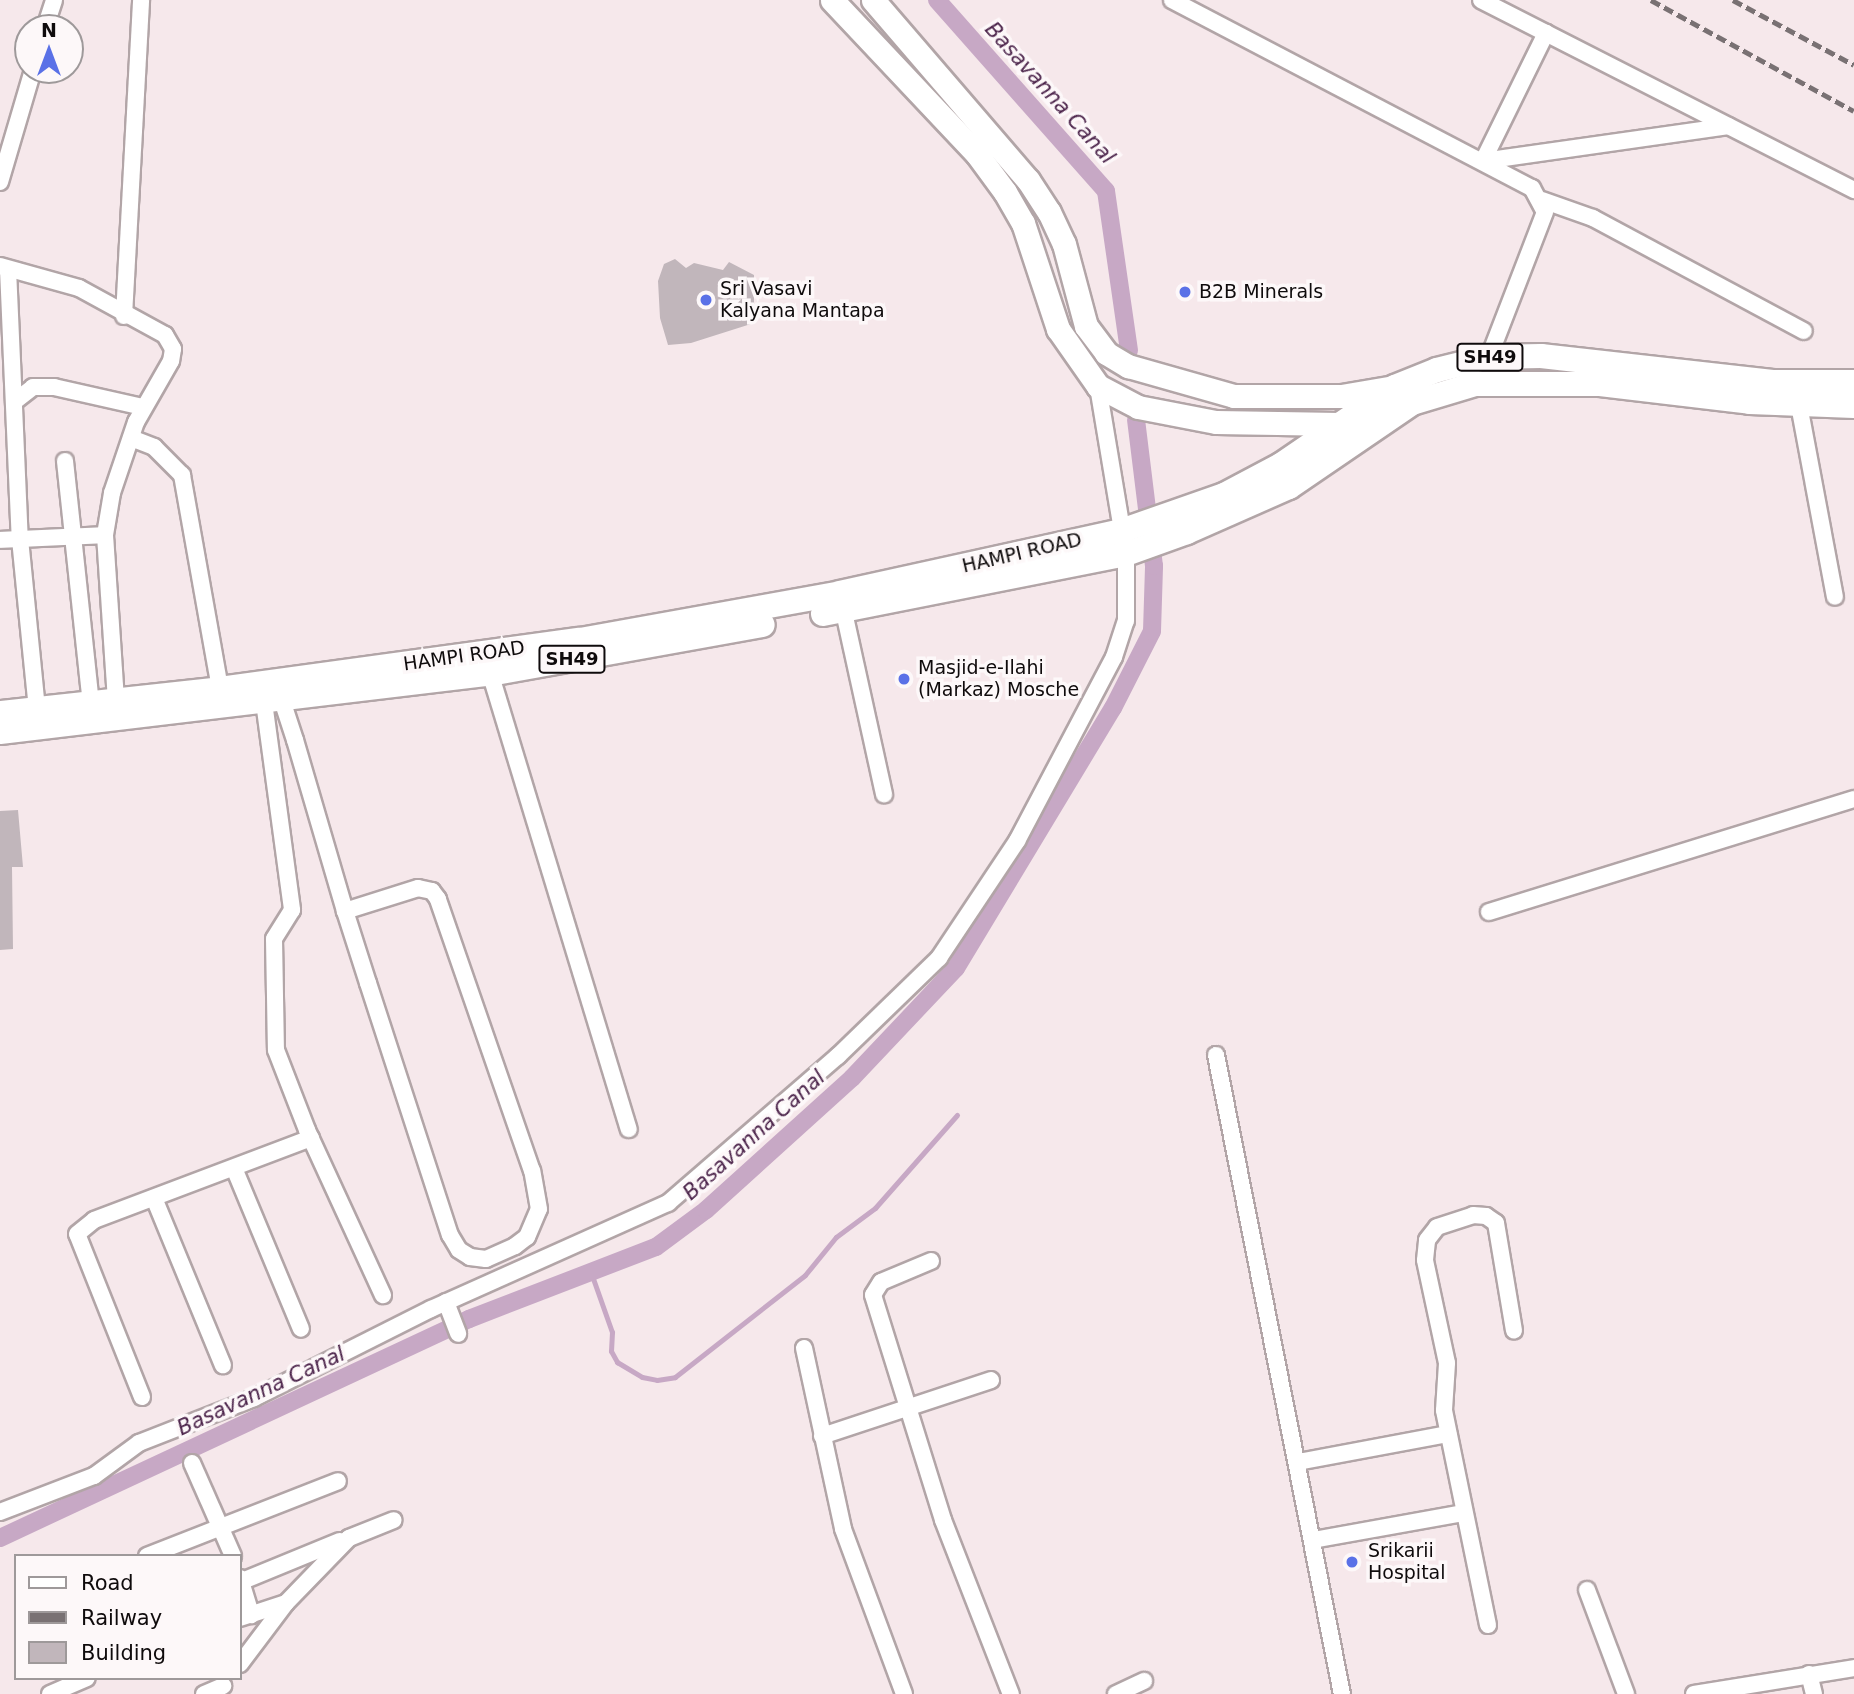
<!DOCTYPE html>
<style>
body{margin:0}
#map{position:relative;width:1854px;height:1694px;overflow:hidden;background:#f6e8eb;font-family:"DejaVu Sans",sans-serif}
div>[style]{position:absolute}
.stream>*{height:5px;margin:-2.5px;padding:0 2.5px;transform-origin:2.5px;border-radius:2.5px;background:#c7a8c5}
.canal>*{height:18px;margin:-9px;padding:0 9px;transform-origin:9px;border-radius:9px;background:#c7a8c5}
.building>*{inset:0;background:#c1b6bb}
.roads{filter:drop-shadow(2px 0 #b2a5a7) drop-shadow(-2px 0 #b2a5a7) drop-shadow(0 2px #b2a5a7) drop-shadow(0 -2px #b2a5a7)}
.minor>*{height:16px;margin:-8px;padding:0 8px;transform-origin:8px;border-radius:8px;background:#fff}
.secondary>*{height:23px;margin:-11.5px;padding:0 11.5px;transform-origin:11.5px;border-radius:11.5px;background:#fff}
.primary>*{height:24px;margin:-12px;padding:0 12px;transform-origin:12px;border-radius:12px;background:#fff}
.rail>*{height:5px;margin-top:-2.5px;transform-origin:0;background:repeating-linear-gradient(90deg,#797173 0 10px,transparent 0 15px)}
.dots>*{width:19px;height:19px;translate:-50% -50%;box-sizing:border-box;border:4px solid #fdf8f9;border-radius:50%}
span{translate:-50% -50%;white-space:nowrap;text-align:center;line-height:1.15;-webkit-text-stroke:7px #fdf8f9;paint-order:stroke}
.shield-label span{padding:2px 5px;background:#fdf8f9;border:2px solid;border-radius:5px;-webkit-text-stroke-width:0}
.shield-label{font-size:18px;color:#0f0b0c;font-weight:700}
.poi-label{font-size:19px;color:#0f0b0c}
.left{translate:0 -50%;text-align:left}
.street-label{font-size:19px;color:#0f0b0c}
.water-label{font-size:21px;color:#4c244b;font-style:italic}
.legend{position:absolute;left:14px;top:1554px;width:228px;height:126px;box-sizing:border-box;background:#fdf8f9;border:2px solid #9e999a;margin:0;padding:9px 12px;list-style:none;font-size:21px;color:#0f0b0c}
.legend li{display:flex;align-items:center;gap:14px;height:35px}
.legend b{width:35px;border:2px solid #9e999a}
.north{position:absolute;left:14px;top:14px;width:70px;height:70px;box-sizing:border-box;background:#fdf8f9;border:2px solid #9e999a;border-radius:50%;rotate:0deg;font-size:19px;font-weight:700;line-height:28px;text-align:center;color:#0f0b0c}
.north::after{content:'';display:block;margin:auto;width:24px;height:32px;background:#5a71e7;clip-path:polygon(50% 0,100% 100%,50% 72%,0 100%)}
</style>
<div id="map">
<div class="stream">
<i style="left:590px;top:1270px;width:66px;rotate:70.5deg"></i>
<i style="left:612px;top:1332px;width:19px;rotate:93deg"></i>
<i style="left:611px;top:1351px;width:13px;rotate:61deg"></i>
<i style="left:617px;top:1362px;width:29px;rotate:31deg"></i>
<i style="left:642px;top:1377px;width:15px;rotate:11deg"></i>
<i style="left:657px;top:1380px;width:18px;rotate:-9deg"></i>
<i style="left:675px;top:1377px;width:165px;rotate:-38.1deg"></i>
<i style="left:805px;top:1275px;width:49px;rotate:-50.8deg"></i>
<i style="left:836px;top:1237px;width:49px;rotate:-36.6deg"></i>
<i style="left:875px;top:1208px;width:124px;rotate:-48.6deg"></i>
</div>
<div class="canal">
<i style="left:937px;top:0;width:255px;rotate:48.5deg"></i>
<i style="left:1106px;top:191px;width:161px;rotate:81.8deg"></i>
<i style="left:0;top:1538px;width:518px;rotate:-25.03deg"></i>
<i style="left:469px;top:1319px;width:200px;rotate:-21.1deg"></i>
<i style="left:656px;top:1247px;width:62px;rotate:-36.5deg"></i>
<i style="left:706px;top:1210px;width:197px;rotate:-42.1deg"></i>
<i style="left:852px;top:1078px;width:151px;rotate:-46.6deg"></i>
<i style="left:956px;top:968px;width:304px;rotate:-58.9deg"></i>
<i style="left:1113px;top:708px;width:86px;rotate:-63.1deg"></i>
<i style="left:1152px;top:631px;width:65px;rotate:-88.2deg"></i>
<i style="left:1154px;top:566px;width:147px;rotate:-97deg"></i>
</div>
<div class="building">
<i style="clip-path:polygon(675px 259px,686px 268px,694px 263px,723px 270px,729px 262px,754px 275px,754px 323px,691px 343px,668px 345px,660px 318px,658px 281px,664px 264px)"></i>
<i style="clip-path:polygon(18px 810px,23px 867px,12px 867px,13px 949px,0 950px,0 811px)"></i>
</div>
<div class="roads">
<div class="minor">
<i style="left:1172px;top:0;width:406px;rotate:27.6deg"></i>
<i style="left:1532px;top:188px;width:27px;rotate:62deg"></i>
<i style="left:1545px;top:212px;width:155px;rotate:111.1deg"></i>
<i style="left:1481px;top:0;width:419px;rotate:27deg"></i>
<i style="left:45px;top:28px;width:29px;rotate:-72deg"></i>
<i style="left:1483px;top:161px;width:248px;rotate:-8.1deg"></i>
<i style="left:1483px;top:161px;width:143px;rotate:-63.8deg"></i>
<i style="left:0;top:182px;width:117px;rotate:-73.6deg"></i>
<i style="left:1542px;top:200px;width:54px;rotate:19.4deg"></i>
<i style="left:1593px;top:218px;width:239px;rotate:28.2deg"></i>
<i style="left:0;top:266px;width:82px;rotate:15.6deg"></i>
<i style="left:79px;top:288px;width:98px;rotate:28.7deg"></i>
<i style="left:165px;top:335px;width:16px;rotate:60deg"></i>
<i style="left:173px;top:349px;width:12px;rotate:99deg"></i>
<i style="left:171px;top:361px;width:70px;rotate:119.8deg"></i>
<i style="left:136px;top:422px;width:75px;rotate:108.7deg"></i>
<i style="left:112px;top:493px;width:43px;rotate:99.5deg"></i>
<i style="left:105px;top:535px;width:167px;rotate:86.2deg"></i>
<i style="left:8px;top:269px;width:270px;rotate:87.5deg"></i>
<i style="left:20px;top:539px;width:172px;rotate:84.3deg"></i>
<i style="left:124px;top:316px;width:316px;rotate:-86.9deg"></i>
<i style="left:14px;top:402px;width:24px;rotate:-38deg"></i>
<i style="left:33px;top:387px;width:21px"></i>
<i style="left:54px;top:387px;width:91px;rotate:12.7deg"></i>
<i style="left:1799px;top:405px;width:195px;rotate:79.4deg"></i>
<i style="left:131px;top:438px;width:25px;rotate:21deg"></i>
<i style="left:154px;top:447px;width:40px;rotate:45deg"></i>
<i style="left:182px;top:475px;width:217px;rotate:79.9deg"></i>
<i style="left:65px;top:461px;width:244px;rotate:83.9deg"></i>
<i style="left:0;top:540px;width:105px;rotate:-2.7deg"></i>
<i style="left:842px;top:603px;width:196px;rotate:77.6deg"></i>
<i style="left:488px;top:666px;width:484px;rotate:73.1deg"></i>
<i style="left:279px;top:691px;width:52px;rotate:71.9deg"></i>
<i style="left:295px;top:740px;width:178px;rotate:73.7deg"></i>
<i style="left:345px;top:911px;width:76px;rotate:72.3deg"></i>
<i style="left:368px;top:983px;width:265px;rotate:72deg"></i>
<i style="left:450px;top:1235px;width:17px;rotate:59deg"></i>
<i style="left:459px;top:1250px;width:13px;rotate:32deg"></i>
<i style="left:470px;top:1257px;width:16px;rotate:7deg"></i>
<i style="left:486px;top:1259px;width:32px;rotate:-24deg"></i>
<i style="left:515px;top:1246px;width:15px;rotate:-37deg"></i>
<i style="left:527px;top:1237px;width:30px;rotate:-67deg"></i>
<i style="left:539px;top:1209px;width:39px;rotate:-100deg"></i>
<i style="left:532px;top:1171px;width:288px;rotate:-109.1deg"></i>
<i style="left:438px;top:899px;width:10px;rotate:-127deg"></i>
<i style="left:432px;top:891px;width:14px;rotate:-168deg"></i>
<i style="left:418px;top:888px;width:77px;rotate:162.5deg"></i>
<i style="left:264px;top:702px;width:210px;rotate:82.3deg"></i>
<i style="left:292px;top:910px;width:34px;rotate:122deg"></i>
<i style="left:274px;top:939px;width:111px;rotate:89deg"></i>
<i style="left:276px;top:1050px;width:86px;rotate:68.8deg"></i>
<i style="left:307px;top:1130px;width:182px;rotate:65.3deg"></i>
<i style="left:1489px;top:912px;width:382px;rotate:-17.2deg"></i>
<i style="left:1216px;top:1055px;width:651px;rotate:78.85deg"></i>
<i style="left:234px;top:1168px;width:174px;rotate:67.4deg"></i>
<i style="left:154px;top:1198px;width:181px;rotate:67.6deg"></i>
<i style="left:931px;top:1261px;width:54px;rotate:157.2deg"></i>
<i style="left:881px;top:1282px;width:15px;rotate:122deg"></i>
<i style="left:873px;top:1295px;width:236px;rotate:72.7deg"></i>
<i style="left:943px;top:1520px;width:187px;rotate:68.7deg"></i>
<i style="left:446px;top:1302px;width:34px;rotate:69deg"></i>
<i style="left:804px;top:1348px;width:185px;rotate:77.8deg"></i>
<i style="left:843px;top:1529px;width:176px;rotate:69.7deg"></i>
<i style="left:142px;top:1397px;width:175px;rotate:-111.7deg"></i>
<i style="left:77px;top:1234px;width:22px;rotate:-39deg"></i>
<i style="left:94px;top:1220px;width:232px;rotate:-20.7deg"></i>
<i style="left:822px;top:1436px;width:178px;rotate:-18.3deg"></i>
<i style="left:1298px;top:1462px;width:153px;rotate:-10.6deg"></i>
<i style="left:192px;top:1463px;width:102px;rotate:66.2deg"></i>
<i style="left:0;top:1512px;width:101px;rotate:-21deg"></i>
<i style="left:94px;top:1476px;width:56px;rotate:-36.3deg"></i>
<i style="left:139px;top:1443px;width:123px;rotate:-21.4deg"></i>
<i style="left:254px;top:1398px;width:198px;rotate:-26.7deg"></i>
<i style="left:431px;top:1309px;width:260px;rotate:-24.1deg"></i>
<i style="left:668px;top:1203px;width:225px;rotate:-40.9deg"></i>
<i style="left:838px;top:1056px;width:141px;rotate:-44.1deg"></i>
<i style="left:939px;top:958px;width:141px;rotate:-56.3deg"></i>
<i style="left:1017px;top:841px;width:208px;rotate:-62.2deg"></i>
<i style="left:1114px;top:657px;width:38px;rotate:-72deg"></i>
<i style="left:1126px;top:621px;width:67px;rotate:-90deg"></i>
<i style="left:1126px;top:554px;width:170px;rotate:-99.5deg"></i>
<i style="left:1313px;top:1540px;width:152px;rotate:-10.2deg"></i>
<i style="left:147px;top:1556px;width:205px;rotate:-21.4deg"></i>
<i style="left:240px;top:1578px;width:39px;rotate:73deg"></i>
<i style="left:240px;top:1582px;width:108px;rotate:-22.3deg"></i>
<i style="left:1587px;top:1590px;width:111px;rotate:69.4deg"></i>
<i style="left:240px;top:1618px;width:48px;rotate:-18.1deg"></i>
<i style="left:286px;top:1603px;width:91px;rotate:-45.9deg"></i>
<i style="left:349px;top:1538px;width:48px;rotate:-21.8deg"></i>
<i style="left:1488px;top:1625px;width:219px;rotate:-101.6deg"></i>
<i style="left:1444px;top:1410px;width:47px;rotate:-86.3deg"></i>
<i style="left:1447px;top:1363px;width:105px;rotate:-102.1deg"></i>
<i style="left:1425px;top:1260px;width:20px;rotate:-84deg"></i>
<i style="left:1427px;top:1240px;width:16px;rotate:-52deg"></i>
<i style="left:1437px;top:1227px;width:38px;rotate:-18deg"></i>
<i style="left:1473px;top:1215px;width:13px;rotate:4deg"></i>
<i style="left:1486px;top:1216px;width:12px;rotate:35deg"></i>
<i style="left:1496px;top:1223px;width:109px;rotate:80.5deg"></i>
<i style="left:240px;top:1664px;width:76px;rotate:-53deg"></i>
<i style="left:1809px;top:1674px;width:21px;rotate:76deg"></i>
<i style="left:50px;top:1694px;width:40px;rotate:-23.4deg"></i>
<i style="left:204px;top:1694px;width:21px;rotate:-23deg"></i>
<i style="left:1116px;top:1694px;width:31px;rotate:-25deg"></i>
<i style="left:1694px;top:1694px;width:162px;rotate:-9.2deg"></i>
</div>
<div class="secondary">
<i style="left:832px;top:0;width:212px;rotate:46.7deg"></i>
<i style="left:977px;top:154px;width:47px;rotate:53.6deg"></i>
<i style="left:1005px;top:192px;width:36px;rotate:60deg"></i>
<i style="left:1023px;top:223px;width:112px;rotate:71.7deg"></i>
<i style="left:1058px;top:329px;width:70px;rotate:54.9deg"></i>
<i style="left:1098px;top:386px;width:45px;rotate:27.7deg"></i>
<i style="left:1138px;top:407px;width:79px;rotate:10.9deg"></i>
<i style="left:1216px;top:422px;width:123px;rotate:0.9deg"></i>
<i style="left:873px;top:0;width:238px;rotate:49.3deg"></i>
<i style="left:1028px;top:180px;width:38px;rotate:57deg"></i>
<i style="left:1049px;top:212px;width:35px;rotate:65deg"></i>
<i style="left:1064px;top:244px;width:85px;rotate:75deg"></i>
<i style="left:1086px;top:326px;width:34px;rotate:53deg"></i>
<i style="left:1106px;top:353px;width:26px;rotate:31deg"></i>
<i style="left:1128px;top:366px;width:110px;rotate:15.8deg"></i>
<i style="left:1234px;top:396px;width:107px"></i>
<i style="left:1341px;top:396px;width:55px;rotate:-9.5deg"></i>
</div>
<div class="primary">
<i style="left:823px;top:614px;width:309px;rotate:-11.2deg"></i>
<i style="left:1126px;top:554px;width:65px;rotate:-19.8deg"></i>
<i style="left:1187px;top:532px;width:111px;rotate:-23.8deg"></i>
<i style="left:1289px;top:487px;width:149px;rotate:-34.3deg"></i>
<i style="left:1412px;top:403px;width:66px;rotate:-16.8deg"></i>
<i style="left:1475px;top:384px;width:125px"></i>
<i style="left:1600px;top:384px;width:151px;rotate:6.8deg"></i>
<i style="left:1750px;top:402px;width:104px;rotate:2.2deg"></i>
<i style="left:0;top:713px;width:221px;rotate:-6.2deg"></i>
<i style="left:220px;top:689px;width:363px;rotate:-7.8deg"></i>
<i style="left:580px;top:640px;width:264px;rotate:-10.2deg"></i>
<i style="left:840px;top:593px;width:288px;rotate:-12.4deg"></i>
<i style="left:1121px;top:531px;width:109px;rotate:-19.3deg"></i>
<i style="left:1224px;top:495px;width:64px;rotate:-27.8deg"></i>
<i style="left:1281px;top:465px;width:138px;rotate:-34.4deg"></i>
<i style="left:1395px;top:387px;width:45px;rotate:-22deg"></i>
<i style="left:1437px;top:370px;width:54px;rotate:-14deg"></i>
<i style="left:1489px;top:357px;width:52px;rotate:-1.1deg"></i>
<i style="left:1541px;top:356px;width:233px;rotate:6.4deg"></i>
<i style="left:1773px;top:382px;width:81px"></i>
<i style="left:0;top:732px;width:493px;rotate:-6.8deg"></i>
<i style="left:490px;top:674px;width:277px;rotate:-10.2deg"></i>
</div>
</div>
<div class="rail">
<i style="left:1651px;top:0;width:231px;rotate:28.7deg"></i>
<i style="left:1733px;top:0;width:137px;rotate:28.2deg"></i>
</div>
<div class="dots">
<i style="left:1185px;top:292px;background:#5a71e7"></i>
<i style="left:706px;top:300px;background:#5a71e7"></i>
<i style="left:904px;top:679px;background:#5a71e7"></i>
<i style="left:1352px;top:1562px;background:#5a71e7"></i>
</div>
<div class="shield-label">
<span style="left:1490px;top:357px">SH49</span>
<span style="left:572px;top:659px">SH49</span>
</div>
<div class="poi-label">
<span class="left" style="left:720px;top:300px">Sri Vasavi<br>Kalyana Mantapa</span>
<span class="left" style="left:1199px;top:292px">B2B Minerals</span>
<span class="left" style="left:918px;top:679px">Masjid-e-Ilahi<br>(Markaz) Mosche</span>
<span class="left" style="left:1368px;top:1562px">Srikarii<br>Hospital</span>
</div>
<div class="street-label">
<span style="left:1022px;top:553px;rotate:-13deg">HAMPI ROAD</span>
<span style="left:464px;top:656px;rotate:-8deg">HAMPI ROAD</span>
</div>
<div class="water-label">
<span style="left:1050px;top:93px;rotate:48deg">Basavanna Canal</span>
<span style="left:754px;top:1135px;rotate:-42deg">Basavanna Canal</span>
<span style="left:261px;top:1391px;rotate:-25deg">Basavanna Canal</span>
</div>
<ul class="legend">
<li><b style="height:9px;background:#fff"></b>Road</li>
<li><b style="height:9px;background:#797173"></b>Railway</li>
<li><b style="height:19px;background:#c1b6bb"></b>Building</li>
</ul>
<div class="north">N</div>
</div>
